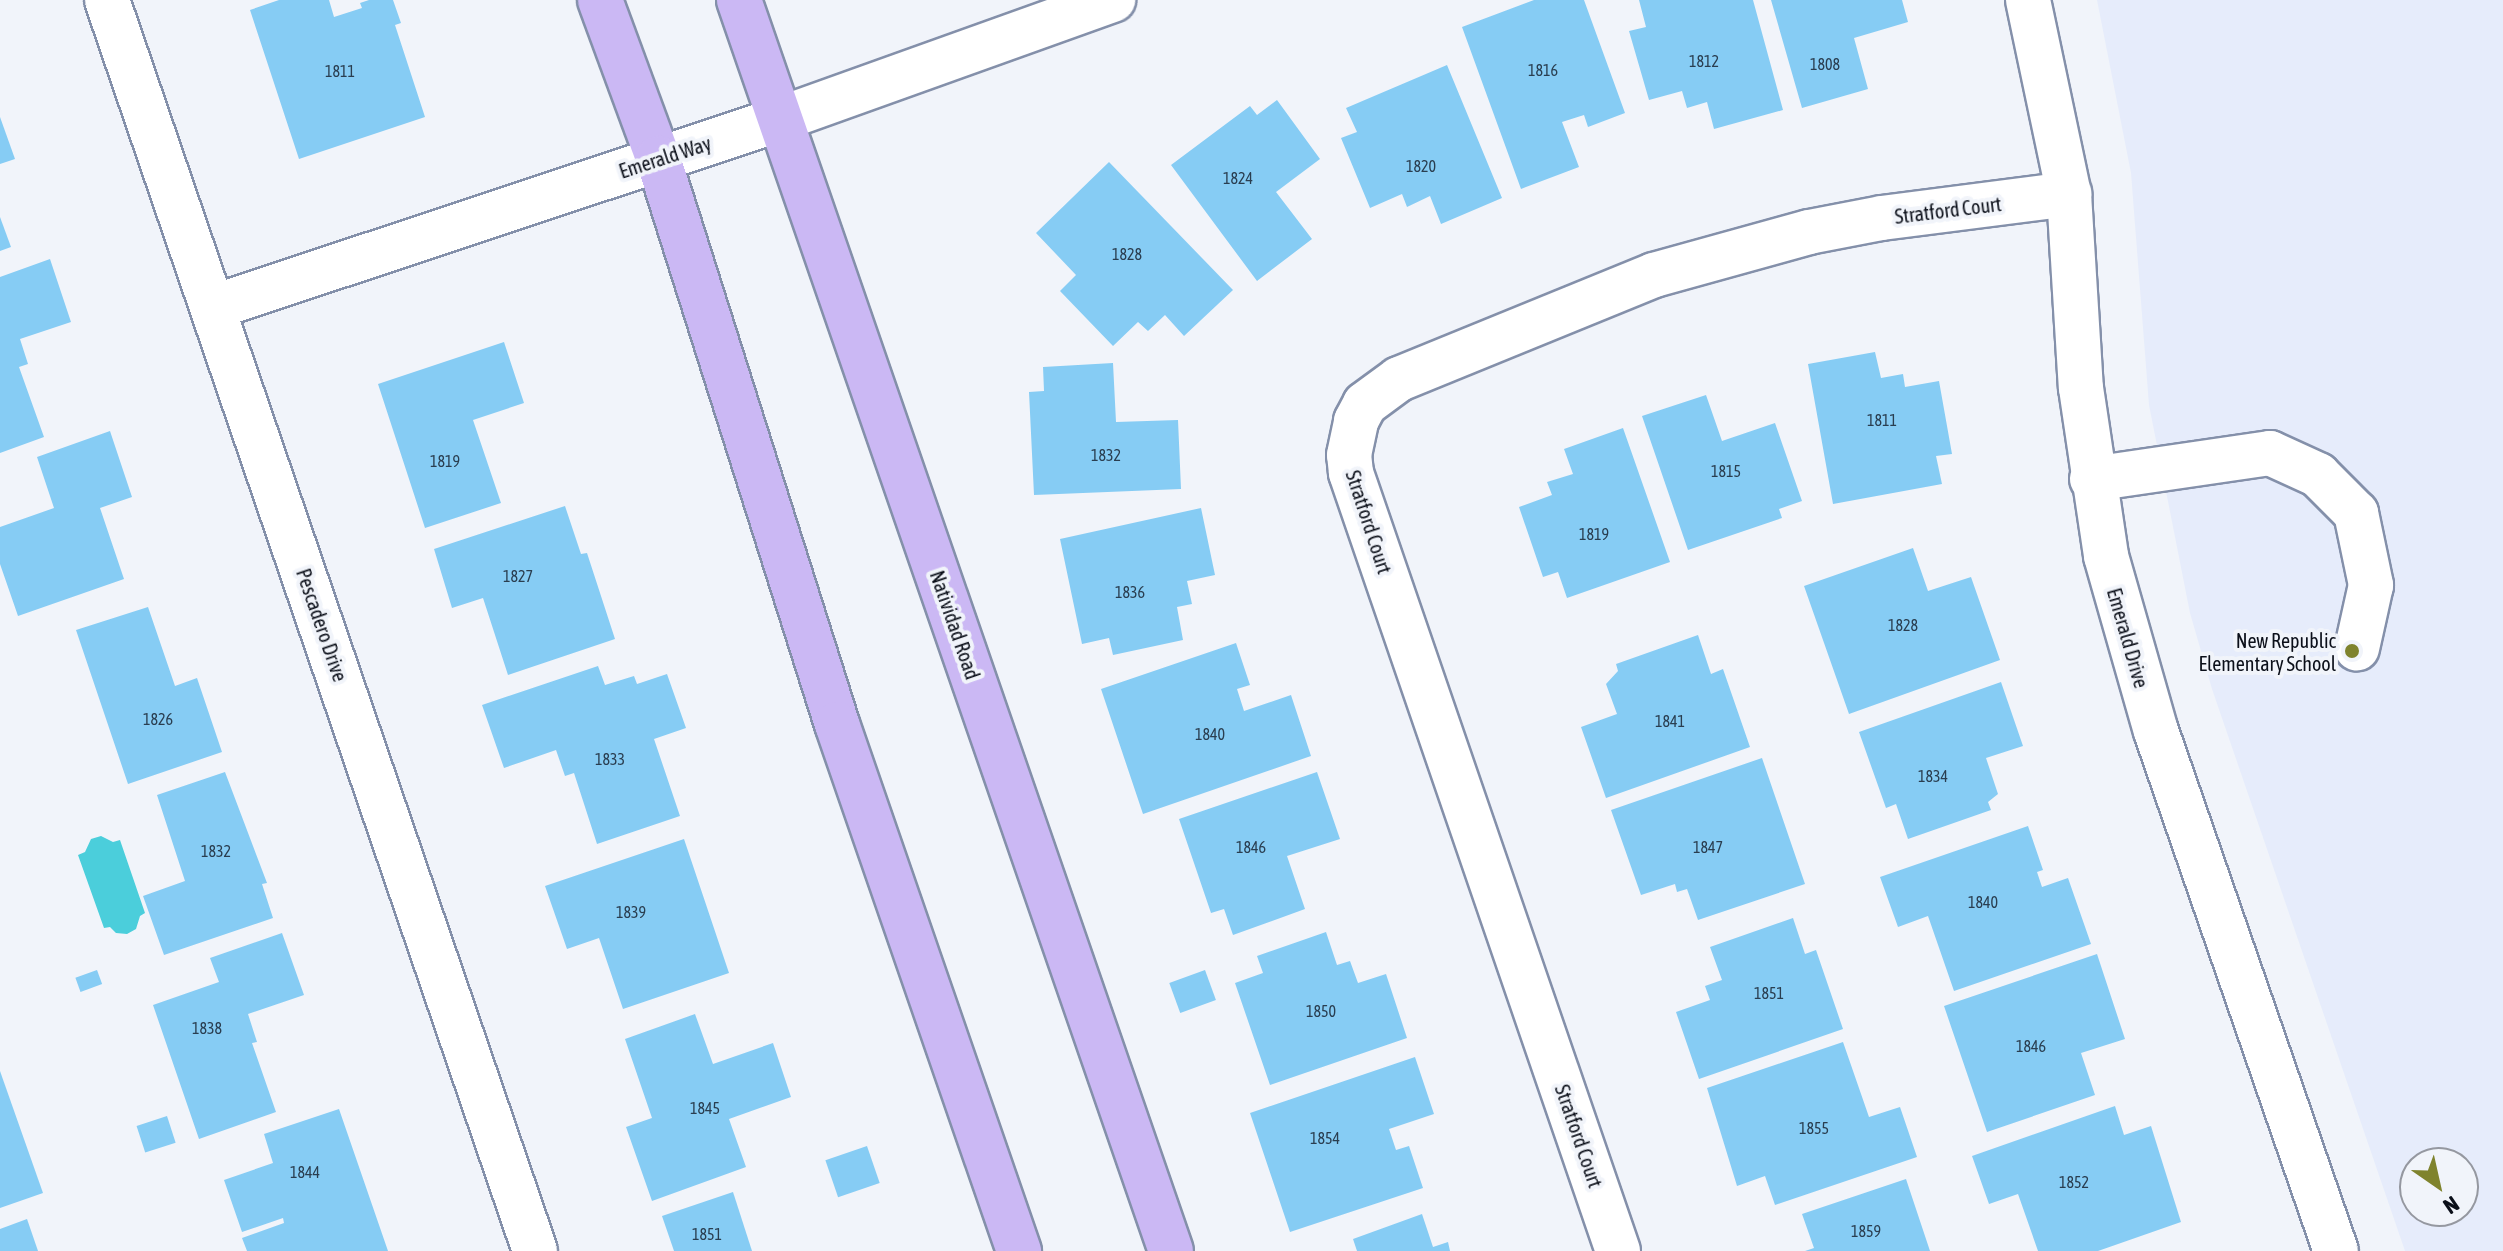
<!DOCTYPE html>
<style>
body{margin:0}
#map{position:relative;width:2503px;height:1251px;overflow:hidden;background:#f1f4fa;font-family:"Asap Condensed",sans-serif}
div>[style]{position:absolute}
.built>*{inset:0;background:#e6ecfb}
.water>*{inset:0;background:#4bcedb}
.building>*{inset:0;background:#86ccf4;transform-origin:0 0}
.roads{filter:drop-shadow(2px 0 #8490aa) drop-shadow(-2px 0 #8490aa) drop-shadow(0 2px #8490aa) drop-shadow(0 -2px #8490aa)}
.minor>*{height:44px;margin:-22px;padding:0 22px;transform-origin:22px;border-radius:22px;background:#fff}
.major>*{height:44px;margin:-22px;padding:0 22px;transform-origin:22px;border-radius:22px;background:#cbb8f4}
.dots>*{width:22px;height:22px;translate:-50% -50%;box-sizing:border-box;border:4px solid #f1f4fa;border-radius:50%}
span{translate:-50% -50%;white-space:nowrap;text-align:center;line-height:1.15;-webkit-text-stroke:8px #f1f4fa;paint-order:stroke}
.number-label{font-size:16px;color:#2a3e50}
.number-label span{-webkit-text-stroke-width:0}
.street-label{font-size:20px;color:#0b0f19}
.poi-label{font-size:20px;color:#0b0f19}
.right{translate:-100% -50%;text-align:right}
.north{position:absolute;left:2399px;top:1147px;width:80px;height:80px;box-sizing:border-box;background:#f1f4fa;border:2px solid #9598a0;border-radius:50%;rotate:146deg;font-size:22px;font-weight:700;line-height:32px;text-align:center;color:#0b0f19}
.north::after{content:'';display:block;margin:auto;width:28px;height:36px;background:#7f832d;clip-path:polygon(50% 0,100% 100%,50% 72%,0 100%)}
</style>
<div id="map">
<div class="built">
<i style="clip-path:polygon(evenodd,2097px 0,2503px 0,2503px 1251px,2405px 1251px,2212px 689px,2190px 613px,2149px 405px,2131px 173px,2097px 0,2415px 1163px,2463px 1163px,2463px 1211px,2415px 1211px,2415px 1163px)"></i>
</div>
<div class="water">
<i style="clip-path:polygon(101px 836px,113px 842px,120px 840px,145px 913px,140px 916px,136px 929px,127px 934px,116px 933px,110px 927px,104px 928px,78px 855px,85px 852px,91px 839px)"></i>
</div>
<div class="building">
<i style="clip-path:polygon(279px 0,329px 0,334px 17px,362px 8px,360px 3px,369px 0,393px 0,401px 23px,395px 25px,425px 117px,299px 159px,250px 10px)"></i>
<i style="clip-path:polygon(1534px 0,1584px 0,1625px 113px,1588px 127px,1584px 115px,1562px 122px,1579px 167px,1521px 189px,1462px 27px)"></i>
<i style="clip-path:polygon(1639px 0,1753px 0,1783px 110px,1714px 129px,1707px 102px,1687px 108px,1682px 91px,1649px 100px,1629px 31px,1646px 27px)"></i>
<i style="clip-path:polygon(1771px 0,1902px 0,1908px 22px,1854px 38px,1868px 89px,1802px 108px)"></i>
<i style="clip-path:polygon(1447px 65px,1502px 198px,1441px 224px,1430px 196px,1407px 207px,1402px 194px,1370px 208px,1341px 138px,1357px 132px,1346px 108px)"></i>
<i style="clip-path:polygon(1277px 100px,1320px 159px,1276px 192px,1312px 239px,1257px 281px,1171px 165px,1250px 106px,1257px 115px)"></i>
<i style="clip-path:polygon(0 117px,15px 159px,0 164px)"></i>
<i style="clip-path:polygon(1109px 162px,1233px 290px,1184px 336px,1165px 315px,1148px 331px,1138px 322px,1113px 346px,1060px 291px,1076px 275px,1036px 233px)"></i>
<i style="clip-path:polygon(0 217px,11px 247px,0 251px)"></i>
<i style="clip-path:polygon(50px 259px,71px 322px,20px 339px,28px 364px,19px 367px,44px 437px,0 453px,0 277px)"></i>
<i style="clip-path:polygon(504px 342px,524px 403px,473px 420px,501px 503px,425px 528px,378px 384px)"></i>
<i style="clip-path:polygon(1875px 352px,1881px 378px,1903px 374px,1905px 387px,1939px 381px,1952px 454px,1936px 456px,1942px 484px,1833px 504px,1808px 364px)"></i>
<i style="clip-path:polygon(1113px 363px,1116px 422px,1178px 420px,1181px 489px,1034px 495px,1029px 392px,1044px 391px,1043px 367px)"></i>
<i style="clip-path:polygon(1706px 395px,1722px 441px,1775px 423px,1802px 501px,1779px 509px,1782px 518px,1688px 550px,1642px 416px)"></i>
<i style="clip-path:polygon(1623px 428px,1670px 562px,1567px 598px,1558px 572px,1543px 577px,1519px 507px,1552px 495px,1547px 482px,1573px 474px,1564px 449px)"></i>
<i style="clip-path:polygon(110px 431px,132px 497px,100px 508px,124px 579px,18px 616px,0 564px,0 527px,54px 508px,37px 457px)"></i>
<i style="clip-path:polygon(565px 506px,581px 554px,587px 553px,615px 639px,508px 675px,483px 598px,452px 608px,434px 549px)"></i>
<i style="clip-path:polygon(1201px 508px,1215px 575px,1187px 581px,1192px 604px,1177px 607px,1183px 640px,1113px 655px,1109px 638px,1082px 644px,1060px 539px)"></i>
<i style="clip-path:polygon(1913px 548px,1928px 591px,1971px 577px,2000px 660px,1849px 714px,1804px 586px)"></i>
<i style="clip-path:polygon(148px 607px,175px 686px,197px 678px,222px 752px,128px 784px,76px 630px)"></i>
<i style="clip-path:polygon(1698px 635px,1711px 674px,1723px 669px,1750px 747px,1606px 798px,1581px 727px,1617px 714px,1606px 684px,1618px 671px,1616px 664px)"></i>
<i style="clip-path:polygon(1236px 643px,1250px 685px,1237px 689px,1244px 711px,1291px 695px,1311px 756px,1143px 814px,1101px 689px)"></i>
<i style="clip-path:polygon(598px 666px,605px 685px,634px 676px,637px 684px,667px 674px,686px 728px,654px 739px,680px 816px,597px 844px,574px 773px,565px 776px,556px 750px,504px 768px,482px 705px)"></i>
<i style="clip-path:polygon(2001px 682px,2023px 746px,1986px 758px,1998px 794px,1988px 802px,1991px 810px,1908px 839px,1896px 804px,1886px 808px,1859px 732px)"></i>
<i style="clip-path:polygon(1762px 758px,1805px 884px,1698px 920px,1687px 889px,1677px 892px,1675px 884px,1641px 895px,1611px 810px)"></i>
<i style="clip-path:polygon(225px 772px,267px 883px,262px 884px,273px 918px,164px 955px,143px 896px,185px 881px,157px 795px)"></i>
<i style="clip-path:polygon(1317px 772px,1340px 839px,1287px 856px,1305px 909px,1233px 935px,1224px 909px,1211px 913px,1179px 819px)"></i>
<i style="clip-path:polygon(2028px 826px,2043px 870px,2037px 872px,2042px 887px,2068px 878px,2091px 944px,1954px 991px,1928px 916px,1898px 927px,1880px 877px)"></i>
<i style="clip-path:polygon(684px 839px,729px 973px,623px 1009px,599px 938px,567px 949px,545px 886px)"></i>
<i style="clip-path:polygon(1793px 918px,1805px 954px,1816px 950px,1843px 1029px,1699px 1079px,1676px 1012px,1710px 1000px,1705px 986px,1722px 980px,1710px 947px)"></i>
<i style="clip-path:polygon(1326px 932px,1337px 965px,1350px 961px,1358px 983px,1386px 974px,1407px 1038px,1270px 1085px,1235px 983px,1263px 973px,1257px 956px)"></i>
<i style="clip-path:polygon(282px 933px,304px 995px,248px 1014px,257px 1042px,252px 1043px,276px 1112px,199px 1139px,153px 1005px,219px 982px,210px 958px)"></i>
<i style="clip-path:polygon(2097px 954px,2125px 1039px,2081px 1053px,2095px 1095px,1987px 1132px,1944px 1006px)"></i>
<i style="left:97px;top:970px;width:15px;height:23px;rotate:70deg"></i>
<i style="left:1205px;top:970px;width:32px;height:38px;rotate:70deg"></i>
<i style="clip-path:polygon(695px 1014px,713px 1064px,773px 1043px,791px 1097px,729px 1119px,746px 1167px,652px 1201px,626px 1127px,652px 1118px,625px 1039px)"></i>
<i style="clip-path:polygon(1843px 1042px,1869px 1117px,1900px 1107px,1917px 1157px,1775px 1205px,1765px 1176px,1737px 1186px,1707px 1088px)"></i>
<i style="clip-path:polygon(1415px 1057px,1434px 1114px,1389px 1129px,1396px 1150px,1409px 1146px,1423px 1188px,1290px 1232px,1250px 1113px)"></i>
<i style="clip-path:polygon(0 1071px,43px 1193px,0 1208px)"></i>
<i style="clip-path:polygon(2115px 1106px,2124px 1135px,2151px 1126px,2181px 1222px,2098px 1251px,2038px 1251px,2018px 1194px,1989px 1204px,1972px 1156px)"></i>
<i style="clip-path:polygon(339px 1109px,388px 1251px,247px 1251px,242px 1238px,284px 1223px,283px 1218px,242px 1232px,224px 1180px,273px 1163px,264px 1134px)"></i>
<i style="left:167px;top:1116px;width:28px;height:32px;rotate:72deg"></i>
<i style="left:867px;top:1146px;width:39px;height:44px;rotate:71deg"></i>
<i style="clip-path:polygon(1906px 1179px,1930px 1251px,1805px 1251px,1814px 1248px,1802px 1214px)"></i>
<i style="clip-path:polygon(733px 1192px,752px 1251px,674px 1251px,662px 1216px)"></i>
<i style="clip-path:polygon(1422px 1214px,1433px 1247px,1448px 1242px,1450px 1251px,1357px 1251px,1353px 1239px)"></i>
<i style="clip-path:polygon(27px 1219px,38px 1251px,0 1251px,0 1229px)"></i>
</div>
<div class="roads">
<div class="minor">
<i style="left:107px;top:0;width:1322px;rotate:71.11deg"></i>
<i style="left:2028px;top:0;width:198px;rotate:78.1deg"></i>
<i style="left:2069px;top:194px;width:194px;rotate:86.5deg"></i>
<i style="left:2081px;top:388px;width:170px;rotate:81.5deg"></i>
<i style="left:2106px;top:556px;width:182px;rotate:74.1deg"></i>
<i style="left:2156px;top:731px;width:550px;rotate:70.91deg"></i>
<i style="left:214px;top:307px;width:596px;rotate:-18.37deg"></i>
<i style="left:780px;top:119px;width:354px;rotate:-19.7deg"></i>
<i style="left:2092px;top:479px;width:180px;rotate:-8.3deg"></i>
<i style="left:2270px;top:453px;width:53px;rotate:24.6deg"></i>
<i style="left:2318px;top:475px;width:54px;rotate:45deg"></i>
<i style="left:2356px;top:513px;width:74px;rotate:78.2deg"></i>
<i style="left:2371px;top:585px;width:65px;rotate:102.5deg"></i>
<i style="left:1618px;top:1251px;width:823px;rotate:-108.94deg"></i>
<i style="left:1351px;top:473px;width:18px;rotate:-96deg"></i>
<i style="left:1349px;top:455px;width:35px;rotate:-78deg"></i>
<i style="left:1356px;top:421px;width:19px;rotate:-62deg"></i>
<i style="left:1365px;top:404px;width:42px;rotate:-36.3deg"></i>
<i style="left:1399px;top:379px;width:275px;rotate:-22.2deg"></i>
<i style="left:1654px;top:275px;width:161px;rotate:-15.5deg"></i>
<i style="left:1809px;top:232px;width:74px;rotate:-10.9deg"></i>
<i style="left:1882px;top:218px;width:189px;rotate:-7.3deg"></i>
</div>
<div class="major">
<i style="left:600px;top:0;width:168px;rotate:69.8deg"></i>
<i style="left:658px;top:158px;width:594px;rotate:72.45deg"></i>
<i style="left:837px;top:724px;width:558px;rotate:70.95deg"></i>
<i style="left:739px;top:0;width:1323px;rotate:70.95deg"></i>
</div>
</div>
<div class="dots">
<i style="left:2352px;top:651px;background:#7f832d"></i>
</div>
<div class="number-label">
<span style="left:1704px;top:61px">1812</span>
<span style="left:1825px;top:64px">1808</span>
<span style="left:1543px;top:70px">1816</span>
<span style="left:340px;top:71px">1811</span>
<span style="left:1421px;top:166px">1820</span>
<span style="left:1238px;top:178px">1824</span>
<span style="left:1127px;top:254px">1828</span>
<span style="left:1882px;top:420px">1811</span>
<span style="left:1106px;top:455px">1832</span>
<span style="left:445px;top:461px">1819</span>
<span style="left:1726px;top:471px">1815</span>
<span style="left:1594px;top:534px">1819</span>
<span style="left:518px;top:576px">1827</span>
<span style="left:1130px;top:592px">1836</span>
<span style="left:1903px;top:625px">1828</span>
<span style="left:158px;top:719px">1826</span>
<span style="left:1670px;top:721px">1841</span>
<span style="left:1210px;top:734px">1840</span>
<span style="left:610px;top:759px">1833</span>
<span style="left:1933px;top:776px">1834</span>
<span style="left:1251px;top:847px">1846</span>
<span style="left:1708px;top:847px">1847</span>
<span style="left:216px;top:851px">1832</span>
<span style="left:1983px;top:902px">1840</span>
<span style="left:631px;top:912px">1839</span>
<span style="left:1769px;top:993px">1851</span>
<span style="left:1321px;top:1011px">1850</span>
<span style="left:207px;top:1028px">1838</span>
<span style="left:2031px;top:1046px">1846</span>
<span style="left:705px;top:1108px">1845</span>
<span style="left:1814px;top:1128px">1855</span>
<span style="left:1325px;top:1138px">1854</span>
<span style="left:305px;top:1172px">1844</span>
<span style="left:2074px;top:1182px">1852</span>
<span style="left:1866px;top:1231px">1859</span>
<span style="left:707px;top:1234px">1851</span>
</div>
<div class="street-label">
<span style="left:665px;top:157px;rotate:-18deg">Emerald Way</span>
<span style="left:1948px;top:210px;rotate:-7deg">Stratford Court</span>
<span style="left:1369px;top:522px;rotate:72deg">Stratford Court</span>
<span style="left:322px;top:625px;rotate:71deg">Pescadero Drive</span>
<span style="left:955px;top:625px;rotate:71deg">Natividad Road</span>
<span style="left:2128px;top:638px;rotate:74deg">Emerald Drive</span>
<span style="left:1579px;top:1136px;rotate:71deg">Stratford Court</span>
</div>
<div class="poi-label">
<span class="right" style="left:2336px;top:652px">New Republic<br>Elementary School</span>
</div>
<div class="north">N</div>
</div>
